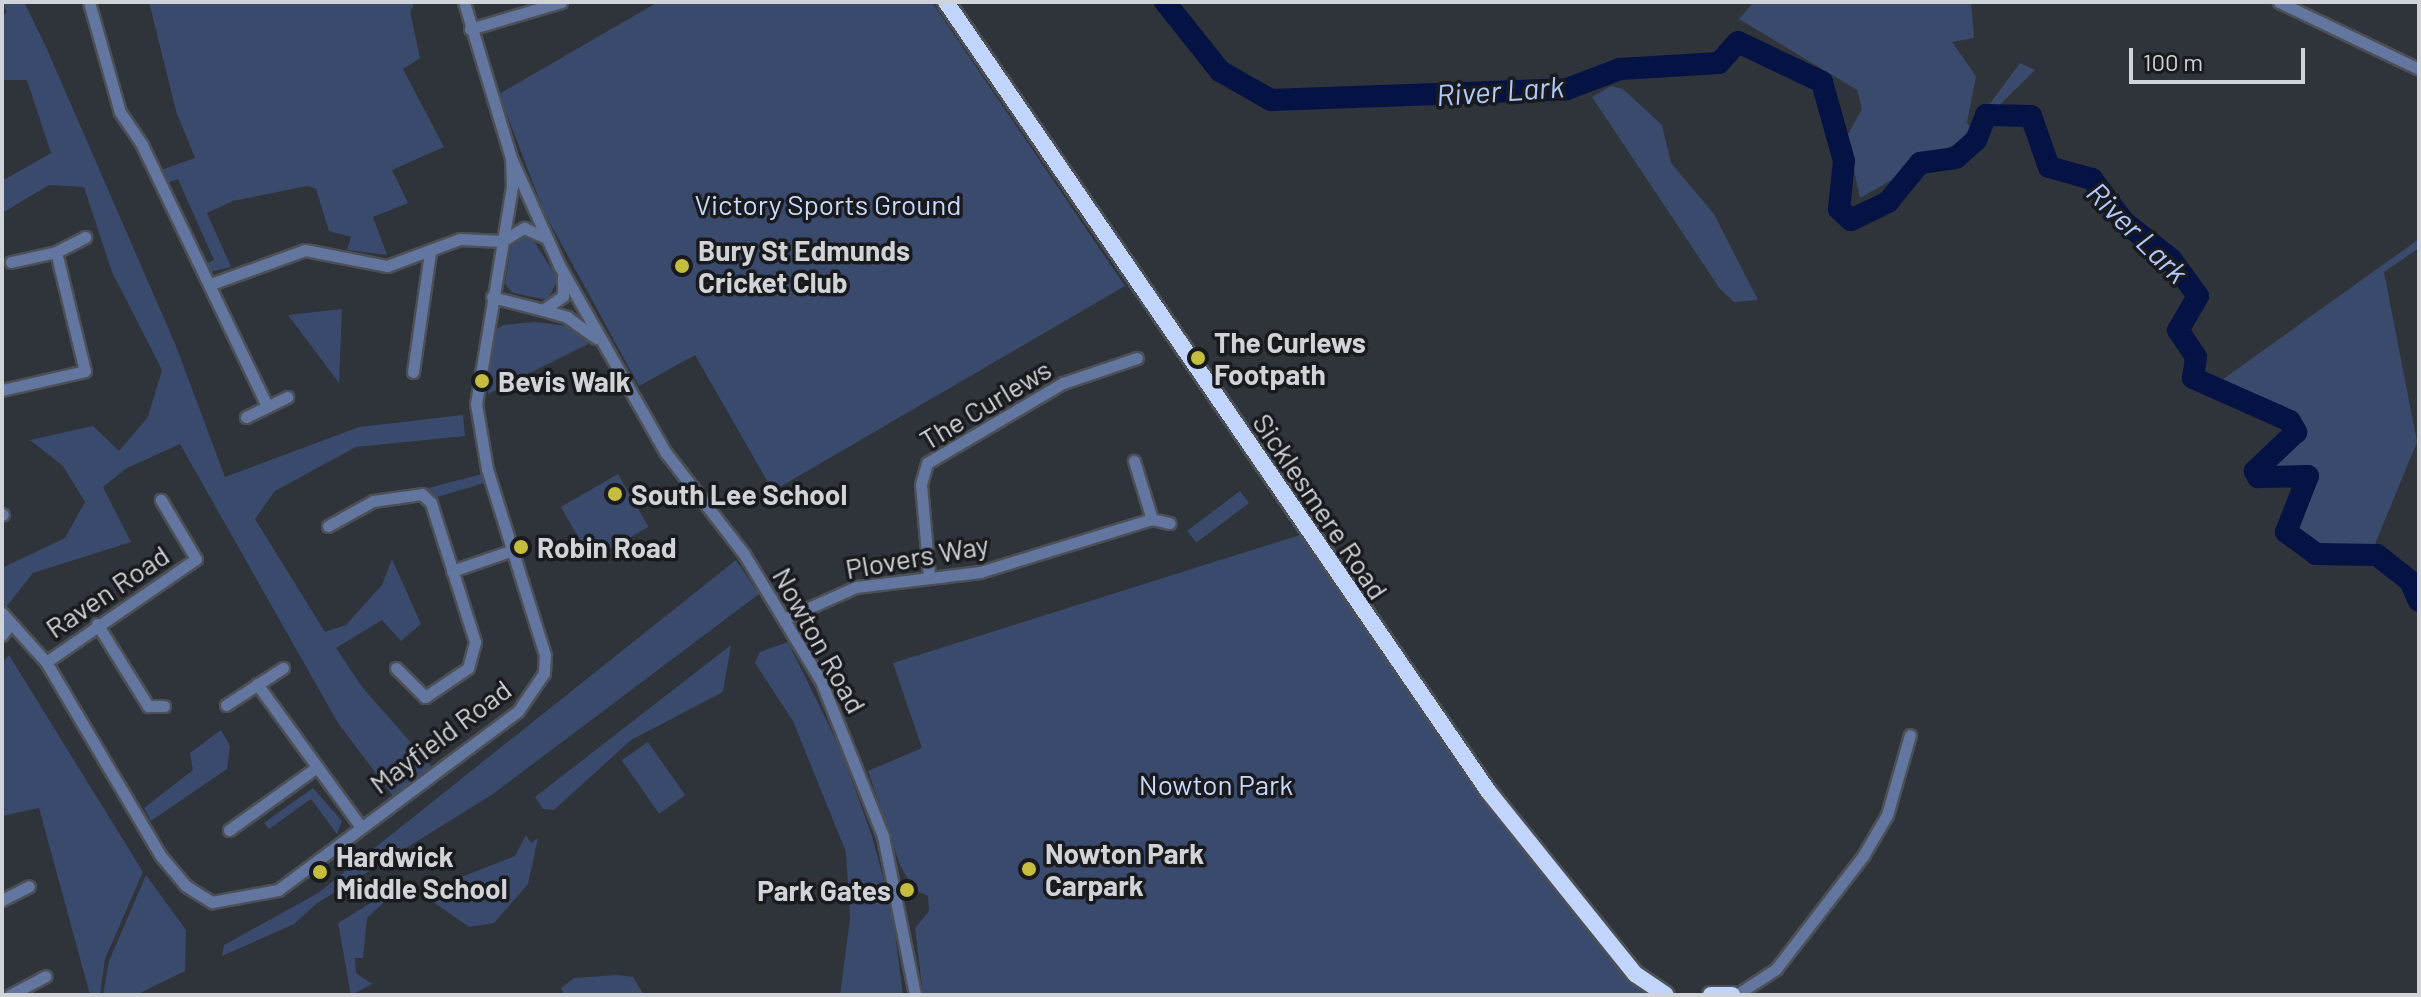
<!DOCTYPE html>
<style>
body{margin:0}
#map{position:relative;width:2421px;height:997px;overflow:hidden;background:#2f333a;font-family:Barlow,sans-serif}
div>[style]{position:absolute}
.green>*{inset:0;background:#3a4a6d;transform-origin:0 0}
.river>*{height:22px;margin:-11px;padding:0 11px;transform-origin:11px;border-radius:11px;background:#041344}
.roads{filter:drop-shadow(2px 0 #4c5056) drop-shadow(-2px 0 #4c5056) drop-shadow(0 2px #4c5056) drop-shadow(0 -2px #4c5056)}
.minor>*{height:11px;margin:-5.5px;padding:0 5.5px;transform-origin:5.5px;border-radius:5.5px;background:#6276a0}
.highway>*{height:16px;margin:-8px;padding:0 8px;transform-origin:8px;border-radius:8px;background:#c1d5fe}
.dots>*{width:22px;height:22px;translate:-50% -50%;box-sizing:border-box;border:4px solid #191a1e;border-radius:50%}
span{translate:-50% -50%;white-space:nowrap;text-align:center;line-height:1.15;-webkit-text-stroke:7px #191a1e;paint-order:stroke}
.park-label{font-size:28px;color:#c9d9fb}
.poi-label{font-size:28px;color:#d0d3d8;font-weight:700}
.left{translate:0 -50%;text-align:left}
.right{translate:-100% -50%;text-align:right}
.street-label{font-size:28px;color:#d0d3d8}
.water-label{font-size:30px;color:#b0c8fa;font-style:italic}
.frame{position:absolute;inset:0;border:4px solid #d0d3d8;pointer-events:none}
.scale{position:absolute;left:2129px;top:48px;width:176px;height:36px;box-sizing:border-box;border:4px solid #d0d3d8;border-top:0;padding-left:10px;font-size:24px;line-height:28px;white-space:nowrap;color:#d0d3d8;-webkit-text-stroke:6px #191a1e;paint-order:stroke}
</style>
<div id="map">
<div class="green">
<i style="clip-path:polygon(2px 2px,24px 2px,46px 47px,176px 346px,225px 477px,359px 427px,463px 415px,465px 436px,356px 447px,275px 491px,255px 519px,325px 632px,346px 625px,382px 585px,392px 559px,421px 624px,401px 641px,382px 620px,336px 648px,362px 687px,436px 771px,396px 800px,338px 723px,180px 444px,127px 468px,103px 487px,131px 542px,33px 573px,2px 612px,2px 568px,65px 538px,85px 502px,63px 466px,30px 440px,93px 426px,119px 451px,148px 417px,162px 370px,112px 272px,84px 187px,49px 185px,2px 213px,2px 181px,51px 153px,27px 80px,2px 80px,2px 16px,7px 12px)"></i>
<i style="clip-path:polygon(149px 2px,415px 2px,410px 12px,420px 58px,403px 69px,444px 147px,392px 170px,408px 203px,373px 217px,387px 255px,347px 250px,351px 237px,329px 231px,316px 189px,308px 186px,233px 201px,207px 213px,231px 267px,210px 272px,206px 264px,214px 260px,178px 179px,167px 183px,161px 170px,195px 158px,176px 111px)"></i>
<i style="clip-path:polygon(658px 2px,932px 2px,1125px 286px,773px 491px,695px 355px,639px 386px,544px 212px,499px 94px)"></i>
<i style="clip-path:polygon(1754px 2px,1971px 2px,1974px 38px,1952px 42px,1976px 76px,1967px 123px,1972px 128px,2020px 63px,2035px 70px,1967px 137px,1860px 198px,1847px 136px,1862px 109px,1857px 90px,1739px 19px)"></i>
<i style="clip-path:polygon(1611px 86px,1623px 89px,1662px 125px,1671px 163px,1714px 214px,1758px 300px,1734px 302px,1720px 289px,1592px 97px)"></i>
<i style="clip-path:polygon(530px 235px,558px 279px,548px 300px,513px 293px,505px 284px,511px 244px)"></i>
<i style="clip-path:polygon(2419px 239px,2419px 248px,2384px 272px,2417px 442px,2371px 554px,2309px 547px,2298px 533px,2311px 486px,2301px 474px,2277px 476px,2264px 467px,2298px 439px,2299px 421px,2251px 397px,2212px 387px)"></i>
<i style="clip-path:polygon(342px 309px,339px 383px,288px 315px)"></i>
<i style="clip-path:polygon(535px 322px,567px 326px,594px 341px,488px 394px,484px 372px,492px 332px,503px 325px)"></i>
<i style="clip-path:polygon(482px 474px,484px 483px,434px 498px,428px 488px)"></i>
<i style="left:618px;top:474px;width:61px;height:66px;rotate:60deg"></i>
<i style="left:1240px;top:491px;width:15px;height:66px;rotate:53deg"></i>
<i style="clip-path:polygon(1303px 534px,1455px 759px,1647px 995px,923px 995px,915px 928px,929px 911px,928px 896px,914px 890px,900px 865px,868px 771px,922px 748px,893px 663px)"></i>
<i style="clip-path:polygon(736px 560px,759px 594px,493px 794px,316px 904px,294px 924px,222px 956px,224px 945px,318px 893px)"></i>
<i style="clip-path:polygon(788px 642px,841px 750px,872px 836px,892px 910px,903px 995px,840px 995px,850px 919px,846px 852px,793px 721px,755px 663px,760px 652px)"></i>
<i style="clip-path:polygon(731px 645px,723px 692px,631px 740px,554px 810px,543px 809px,535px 797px)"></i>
<i style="clip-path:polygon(9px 655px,143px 872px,105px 959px,100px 995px,90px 995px,39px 808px,2px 816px,2px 663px)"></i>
<i style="clip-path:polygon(221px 730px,230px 746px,227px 769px,151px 821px,144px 808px,193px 770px,190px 753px)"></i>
<i style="left:648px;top:742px;width:65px;height:32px;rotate:55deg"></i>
<i style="clip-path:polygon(313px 788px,342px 821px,337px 834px,311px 799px,269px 829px,264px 823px)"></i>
<i style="clip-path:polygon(526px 835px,531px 843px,538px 838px,528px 884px,494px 923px,469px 927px,429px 899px,456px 879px,515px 856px)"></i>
<i style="clip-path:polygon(146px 875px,186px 930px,185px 971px,136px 995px,103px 995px,109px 961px)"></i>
<i style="clip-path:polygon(408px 880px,367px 918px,363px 958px,355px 958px,356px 973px,372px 984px,351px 995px,338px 923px)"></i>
<i style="clip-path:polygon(617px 975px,633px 977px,644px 995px,564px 995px,561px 988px,574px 978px)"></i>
</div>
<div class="river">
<i style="left:1165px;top:2px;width:88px;rotate:51.4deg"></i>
<i style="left:1220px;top:71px;width:59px;rotate:29.6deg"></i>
<i style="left:1271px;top:100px;width:296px;rotate:-2.1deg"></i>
<i style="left:1567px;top:89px;width:57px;rotate:-20.7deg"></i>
<i style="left:1620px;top:69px;width:99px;rotate:-3.5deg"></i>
<i style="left:1719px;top:63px;width:28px;rotate:-48deg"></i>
<i style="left:1738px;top:42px;width:93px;rotate:25.5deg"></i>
<i style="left:1822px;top:82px;width:82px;rotate:74.4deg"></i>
<i style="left:1844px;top:161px;width:48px;rotate:95.9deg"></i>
<i style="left:1839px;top:209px;width:16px;rotate:43deg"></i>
<i style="left:1851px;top:220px;width:41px;rotate:-25.9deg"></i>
<i style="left:1888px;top:202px;width:50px;rotate:-50.6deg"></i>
<i style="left:1920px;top:163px;width:36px;rotate:-8deg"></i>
<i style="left:1956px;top:158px;width:27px;rotate:-42deg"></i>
<i style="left:1976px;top:140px;width:27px;rotate:-68deg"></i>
<i style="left:1986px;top:115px;width:45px;rotate:1.3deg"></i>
<i style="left:2031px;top:116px;width:54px;rotate:70.6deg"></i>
<i style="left:2049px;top:167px;width:45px;rotate:15.6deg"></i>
<i style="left:2092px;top:179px;width:54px;rotate:53.3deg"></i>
<i style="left:2124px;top:222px;width:60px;rotate:38.2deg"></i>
<i style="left:2171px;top:259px;width:46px;rotate:53.9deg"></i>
<i style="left:2198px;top:296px;width:39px;rotate:120deg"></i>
<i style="left:2178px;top:330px;width:32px;rotate:56deg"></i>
<i style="left:2196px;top:357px;width:21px;rotate:98deg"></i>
<i style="left:2193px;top:378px;width:106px;rotate:23.9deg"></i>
<i style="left:2290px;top:421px;width:13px;rotate:61deg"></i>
<i style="left:2296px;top:432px;width:57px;rotate:136.4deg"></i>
<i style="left:2255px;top:471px;width:7px;rotate:63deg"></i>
<i style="left:2258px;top:477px;width:50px;rotate:-1.1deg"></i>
<i style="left:2308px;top:476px;width:60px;rotate:111.4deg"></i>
<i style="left:2286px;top:532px;width:37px;rotate:36deg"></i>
<i style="left:2316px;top:554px;width:61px;rotate:0.9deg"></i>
<i style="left:2377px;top:555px;width:42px;rotate:38.2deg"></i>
<i style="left:2410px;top:581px;width:22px;rotate:66deg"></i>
</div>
<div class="roads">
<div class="minor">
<i style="left:89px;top:2px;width:114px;rotate:74.3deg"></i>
<i style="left:120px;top:112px;width:40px;rotate:56deg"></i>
<i style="left:142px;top:145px;width:289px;rotate:64.4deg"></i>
<i style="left:464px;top:2px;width:163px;rotate:73.2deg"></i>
<i style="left:511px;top:158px;width:117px;rotate:65.8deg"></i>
<i style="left:559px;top:265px;width:216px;rotate:60.4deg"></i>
<i style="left:666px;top:453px;width:128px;rotate:52.3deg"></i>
<i style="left:744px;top:554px;width:149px;rotate:58.8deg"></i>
<i style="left:821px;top:681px;width:167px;rotate:68.2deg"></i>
<i style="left:883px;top:836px;width:162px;rotate:78.6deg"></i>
<i style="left:2279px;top:2px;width:155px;rotate:25.6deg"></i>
<i style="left:470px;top:29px;width:95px;rotate:-16.5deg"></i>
<i style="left:11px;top:262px;width:46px;rotate:-12.5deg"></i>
<i style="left:56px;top:252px;width:33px;rotate:-27deg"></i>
<i style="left:211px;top:284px;width:100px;rotate:-19.9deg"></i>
<i style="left:305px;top:250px;width:84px;rotate:11deg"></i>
<i style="left:387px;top:266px;width:78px;rotate:-20.3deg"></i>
<i style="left:460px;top:239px;width:42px;rotate:2.7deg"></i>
<i style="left:502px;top:241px;width:26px;rotate:-31deg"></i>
<i style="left:524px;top:228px;width:22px;rotate:24deg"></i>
<i style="left:492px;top:297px;width:53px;rotate:14.3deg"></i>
<i style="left:543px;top:310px;width:24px;rotate:-35deg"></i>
<i style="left:563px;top:296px;width:19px;rotate:-90deg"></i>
<i style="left:543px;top:310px;width:25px;rotate:16deg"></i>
<i style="left:567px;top:317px;width:36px;rotate:36deg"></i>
<i style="left:413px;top:372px;width:120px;rotate:-81.9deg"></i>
<i style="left:2px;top:390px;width:85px;rotate:-12.9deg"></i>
<i style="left:85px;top:371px;width:122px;rotate:-103.7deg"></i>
<i style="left:246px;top:417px;width:46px;rotate:-26deg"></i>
<i style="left:1134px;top:461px;width:61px;rotate:72.8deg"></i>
<i style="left:2px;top:514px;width:1px;rotate:45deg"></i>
<i style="left:328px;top:526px;width:51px;rotate:-29.1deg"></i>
<i style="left:373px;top:501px;width:49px;rotate:-8.1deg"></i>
<i style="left:422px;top:494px;width:13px;rotate:45deg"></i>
<i style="left:431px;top:503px;width:146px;rotate:72.4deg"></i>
<i style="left:475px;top:642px;width:27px;rotate:105deg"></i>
<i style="left:468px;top:668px;width:52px;rotate:146deg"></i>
<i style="left:425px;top:697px;width:41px;rotate:-135deg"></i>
<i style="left:452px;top:571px;width:65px;rotate:-19deg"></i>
<i style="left:929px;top:576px;width:92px;rotate:-95deg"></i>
<i style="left:921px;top:484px;width:22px;rotate:-74deg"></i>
<i style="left:927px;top:463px;width:158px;rotate:-30.5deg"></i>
<i style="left:1063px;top:383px;width:78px;rotate:-18.7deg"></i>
<i style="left:2px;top:613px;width:66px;rotate:48.1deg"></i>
<i style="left:46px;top:662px;width:224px;rotate:59.4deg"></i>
<i style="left:160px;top:855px;width:40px;rotate:50deg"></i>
<i style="left:186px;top:886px;width:31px;rotate:32deg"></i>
<i style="left:212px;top:902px;width:67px;rotate:-10.3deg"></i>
<i style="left:278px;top:890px;width:299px;rotate:-36.7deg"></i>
<i style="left:518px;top:711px;width:46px;rotate:-55.6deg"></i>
<i style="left:544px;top:673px;width:18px;rotate:-87deg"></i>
<i style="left:545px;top:655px;width:195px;rotate:-107.3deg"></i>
<i style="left:487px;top:469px;width:66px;rotate:-99.6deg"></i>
<i style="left:476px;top:404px;width:220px;rotate:-80.6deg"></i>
<i style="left:512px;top:187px;width:29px;rotate:-92deg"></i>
<i style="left:786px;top:618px;width:77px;rotate:-23.9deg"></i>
<i style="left:856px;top:587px;width:125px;rotate:-6.9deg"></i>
<i style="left:980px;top:572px;width:180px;rotate:-17.1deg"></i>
<i style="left:1152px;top:519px;width:18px;rotate:13deg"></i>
<i style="left:97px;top:624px;width:97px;rotate:58.1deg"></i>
<i style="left:148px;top:706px;width:16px"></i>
<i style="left:2px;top:635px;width:15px;rotate:-53deg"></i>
<i style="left:46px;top:662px;width:182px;rotate:-34.5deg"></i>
<i style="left:196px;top:559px;width:69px;rotate:-120.7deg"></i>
<i style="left:257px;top:684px;width:175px;rotate:54deg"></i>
<i style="left:226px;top:705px;width:68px;rotate:-33deg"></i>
<i style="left:229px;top:830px;width:108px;rotate:-35.6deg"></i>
<i style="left:2px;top:900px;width:30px;rotate:-27deg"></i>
<i style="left:10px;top:995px;width:40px;rotate:-28deg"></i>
<i style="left:1736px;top:995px;width:48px;rotate:-33deg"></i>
<i style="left:1776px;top:969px;width:143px;rotate:-52.4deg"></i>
<i style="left:1863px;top:856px;width:48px;rotate:-59.7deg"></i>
<i style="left:1887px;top:815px;width:83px;rotate:-74deg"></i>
</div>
<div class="highway">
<i style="left:946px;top:2px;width:957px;rotate:55.51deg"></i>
<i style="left:1488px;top:791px;width:235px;rotate:51.2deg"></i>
<i style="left:1635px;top:974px;width:37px;rotate:34deg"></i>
<i style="left:1711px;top:995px;width:21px"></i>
</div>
</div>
<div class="dots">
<i style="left:682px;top:266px;background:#c4bd3e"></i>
<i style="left:1198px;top:358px;background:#c4bd3e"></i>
<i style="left:482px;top:381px;background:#c4bd3e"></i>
<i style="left:615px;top:494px;background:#c4bd3e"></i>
<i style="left:521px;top:547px;background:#c4bd3e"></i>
<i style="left:1029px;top:869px;background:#c4bd3e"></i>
<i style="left:320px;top:872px;background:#c4bd3e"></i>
<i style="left:907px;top:890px;background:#c4bd3e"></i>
</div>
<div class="park-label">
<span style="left:828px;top:204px">Victory Sports Ground</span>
<span style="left:1216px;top:784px">Nowton Park</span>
</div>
<div class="poi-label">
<span class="left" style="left:698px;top:266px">Bury St Edmunds<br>Cricket Club</span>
<span class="left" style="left:1214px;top:358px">The Curlews<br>Footpath</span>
<span class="left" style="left:498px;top:381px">Bevis Walk</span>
<span class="left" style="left:631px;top:494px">South Lee School</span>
<span class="left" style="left:537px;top:547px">Robin Road</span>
<span class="left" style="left:1045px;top:869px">Nowton Park<br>Carpark</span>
<span class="left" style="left:336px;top:872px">Hardwick<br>Middle School</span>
<span class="right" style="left:891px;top:890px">Park Gates</span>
</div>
<div class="street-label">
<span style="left:985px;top:404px;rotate:-31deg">The Curlews</span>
<span style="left:1321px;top:506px;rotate:56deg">Sicklesmere Road</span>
<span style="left:917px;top:556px;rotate:-10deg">Plovers Way</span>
<span style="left:107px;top:591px;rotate:-34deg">Raven Road</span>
<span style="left:820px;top:640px;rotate:61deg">Nowton Road</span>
<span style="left:440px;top:736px;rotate:-37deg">Mayfield Road</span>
</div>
<div class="water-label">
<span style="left:1500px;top:90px;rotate:-4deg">River Lark</span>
<span style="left:2138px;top:232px;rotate:45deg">River Lark</span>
</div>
<div class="frame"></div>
<div class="scale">100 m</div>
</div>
